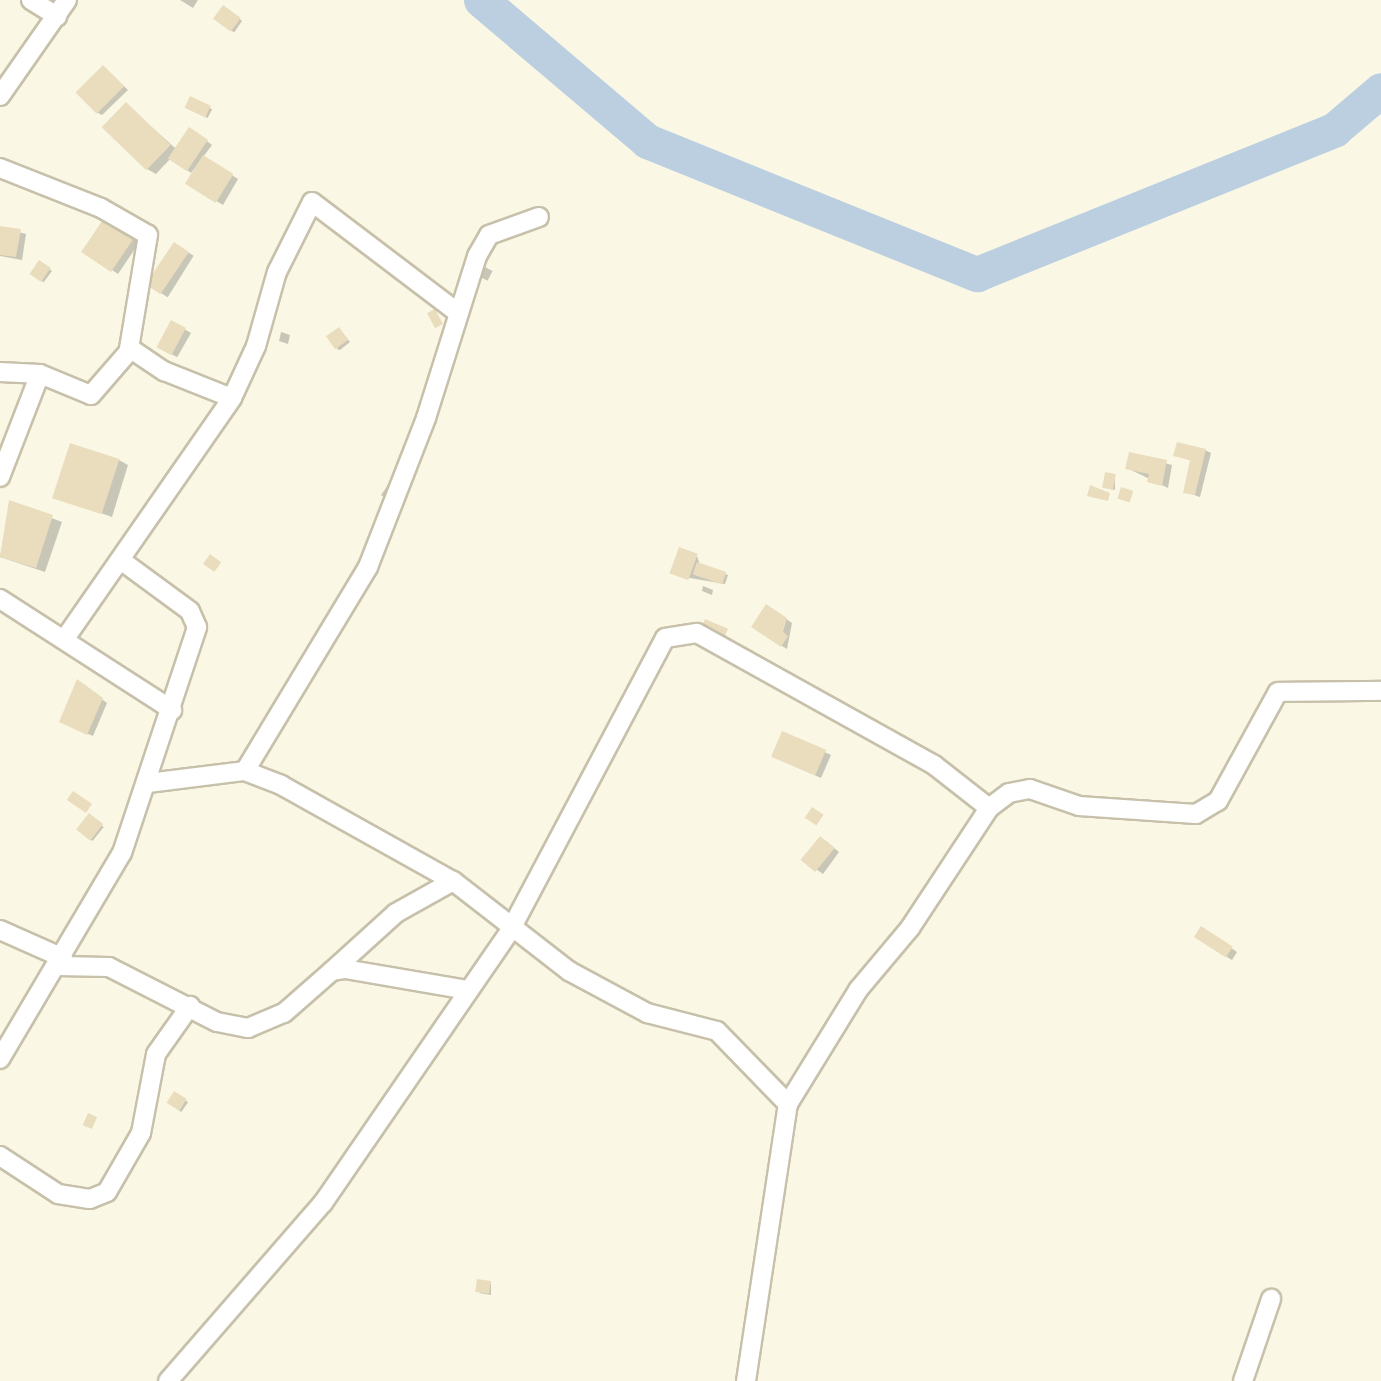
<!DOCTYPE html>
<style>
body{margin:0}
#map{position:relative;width:1381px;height:1381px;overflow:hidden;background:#faf8e5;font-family:Quicksand,sans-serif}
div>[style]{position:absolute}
.shadow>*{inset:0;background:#0003;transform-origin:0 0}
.river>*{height:35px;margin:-17.5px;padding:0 17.5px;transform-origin:17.5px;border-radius:17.5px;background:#bbcfe1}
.building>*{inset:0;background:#eaddbd;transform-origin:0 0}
.roads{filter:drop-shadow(2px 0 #c7c0aa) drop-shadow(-2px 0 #c7c0aa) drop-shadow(0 2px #c7c0aa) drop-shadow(0 -2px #c7c0aa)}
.street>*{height:18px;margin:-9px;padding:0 9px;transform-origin:9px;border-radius:9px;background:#fff}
span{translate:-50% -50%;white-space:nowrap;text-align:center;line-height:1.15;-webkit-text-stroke:5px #fdfcea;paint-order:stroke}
</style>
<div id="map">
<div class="shadow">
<i style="clip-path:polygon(180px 0,198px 0,193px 8px)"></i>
<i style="left:223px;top:8px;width:23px;height:14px;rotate:34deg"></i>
<i style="clip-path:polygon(104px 67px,128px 90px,102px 115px,96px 112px)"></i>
<i style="left:191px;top:98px;width:24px;height:10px;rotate:28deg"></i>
<i style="clip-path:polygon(126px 104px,175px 148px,195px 132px,212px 145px,203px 157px,238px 179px,223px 205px,188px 184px,196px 166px,191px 173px,171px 158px,156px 174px,147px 169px)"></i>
<i style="clip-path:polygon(110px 223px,139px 243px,118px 274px,83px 251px)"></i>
<i style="clip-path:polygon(0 227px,26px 234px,22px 260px,0 256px)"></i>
<i style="left:175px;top:244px;width:22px;height:49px;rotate:32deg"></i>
<i style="left:40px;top:262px;width:15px;height:14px;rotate:37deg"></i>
<i style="left:481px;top:265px;width:13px;height:11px;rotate:27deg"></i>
<i style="left:172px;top:322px;width:22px;height:28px;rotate:30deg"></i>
<i style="clip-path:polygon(341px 331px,350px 342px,340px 350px,337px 349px)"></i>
<i style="clip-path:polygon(281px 332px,290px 335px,288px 344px,279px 341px)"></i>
<i style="clip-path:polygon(1205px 450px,1211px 453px,1200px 497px,1185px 492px,1192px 461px,1175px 455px)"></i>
<i style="clip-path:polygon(1130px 454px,1172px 465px,1168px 488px,1127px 468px)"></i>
<i style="clip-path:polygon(119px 460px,128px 465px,112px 517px,55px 497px)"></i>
<i style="clip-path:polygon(1115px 476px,1115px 490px,1106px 488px)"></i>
<i style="clip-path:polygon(388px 485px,393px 488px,387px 499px,381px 495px)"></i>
<i style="clip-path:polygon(10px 502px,62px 522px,45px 572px,0 557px)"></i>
<i style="clip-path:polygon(697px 556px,700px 565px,728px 575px,725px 584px,678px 576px)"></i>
<i style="clip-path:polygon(703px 586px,713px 590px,712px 595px,702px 591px)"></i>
<i style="clip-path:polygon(772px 609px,792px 623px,787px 649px,782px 646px)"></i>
<i style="clip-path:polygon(83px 685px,107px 703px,93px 736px,67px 725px)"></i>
<i style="clip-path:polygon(783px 733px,831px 755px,821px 778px,778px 759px)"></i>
<i style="left:89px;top:815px;width:19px;height:18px;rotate:39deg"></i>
<i style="clip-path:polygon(826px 841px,839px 852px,823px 874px,803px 860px)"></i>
<i style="clip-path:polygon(1207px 931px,1237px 952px,1232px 960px,1227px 957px)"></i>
<i style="left:175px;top:1093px;width:16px;height:12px;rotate:35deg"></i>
<i style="clip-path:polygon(491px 1283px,491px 1295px,479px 1293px)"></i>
</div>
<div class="river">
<i style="left:481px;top:0;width:218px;rotate:40.3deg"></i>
<i style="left:647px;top:141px;width:356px;rotate:22deg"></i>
<i style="left:977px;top:274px;width:386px;rotate:-22deg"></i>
<i style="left:1335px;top:129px;width:60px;rotate:-40.3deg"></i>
</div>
<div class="building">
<i style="left:223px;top:5px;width:22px;height:17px;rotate:36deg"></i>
<i style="left:103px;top:65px;width:30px;height:39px;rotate:45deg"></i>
<i style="left:190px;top:96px;width:23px;height:13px;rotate:25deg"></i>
<i style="left:126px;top:102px;width:62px;height:35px;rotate:44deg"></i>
<i style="left:189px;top:127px;width:23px;height:38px;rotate:34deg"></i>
<i style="left:203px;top:155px;width:36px;height:34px;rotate:32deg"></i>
<i style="left:104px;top:218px;width:36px;height:41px;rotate:34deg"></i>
<i style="clip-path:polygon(0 226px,21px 229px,16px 257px,0 255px)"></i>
<i style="left:174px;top:242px;width:18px;height:51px;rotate:34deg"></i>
<i style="left:39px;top:260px;width:14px;height:17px;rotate:34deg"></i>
<i style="left:435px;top:309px;width:17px;height:9px;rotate:62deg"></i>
<i style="left:171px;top:320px;width:17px;height:31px;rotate:28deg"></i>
<i style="left:339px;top:327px;width:16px;height:16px;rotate:55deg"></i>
<i style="clip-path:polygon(1177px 442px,1206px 449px,1195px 495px,1183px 493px,1190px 460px,1173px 456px)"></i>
<i style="left:70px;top:443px;width:52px;height:58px;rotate:18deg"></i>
<i style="clip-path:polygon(1129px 452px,1167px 460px,1162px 486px,1147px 482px,1149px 474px,1125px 469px)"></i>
<i style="left:1105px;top:472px;width:11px;height:16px;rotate:10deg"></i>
<i style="clip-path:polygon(1090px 485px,1110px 493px,1108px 501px,1087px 496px)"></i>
<i style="left:1121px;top:487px;width:13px;height:12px;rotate:18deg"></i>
<i style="clip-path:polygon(9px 500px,53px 515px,36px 568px,0 557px)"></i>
<i style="left:679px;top:547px;width:20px;height:28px;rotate:20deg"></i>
<i style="left:210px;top:554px;width:14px;height:12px;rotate:36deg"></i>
<i style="left:697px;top:562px;width:31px;height:13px;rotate:19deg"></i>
<i style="clip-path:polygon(766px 604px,787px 618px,783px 632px,788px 636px,781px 647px,751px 627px)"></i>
<i style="left:705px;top:619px;width:25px;height:12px;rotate:23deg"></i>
<i style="clip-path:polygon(77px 679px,103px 698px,87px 735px,59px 722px)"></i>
<i style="left:782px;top:731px;width:48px;height:28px;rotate:23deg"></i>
<i style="left:73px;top:791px;width:23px;height:11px;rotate:34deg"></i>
<i style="left:812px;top:807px;width:14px;height:13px;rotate:34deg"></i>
<i style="left:89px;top:813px;width:18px;height:21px;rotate:38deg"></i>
<i style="left:820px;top:836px;width:19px;height:31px;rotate:39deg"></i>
<i style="left:1201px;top:926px;width:38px;height:13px;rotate:33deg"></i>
<i style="left:174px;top:1091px;width:15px;height:14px;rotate:32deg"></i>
<i style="left:88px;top:1113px;width:10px;height:13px;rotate:24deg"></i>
<i style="left:477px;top:1279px;width:14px;height:13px;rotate:8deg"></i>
</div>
<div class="roads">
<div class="street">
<i style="left:31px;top:0;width:31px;rotate:32deg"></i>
<i style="left:0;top:96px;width:117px;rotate:-55.1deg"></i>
<i style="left:0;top:168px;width:109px;rotate:21.6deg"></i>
<i style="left:101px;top:208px;width:54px;rotate:29.9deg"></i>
<i style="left:148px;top:235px;width:116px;rotate:99.5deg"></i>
<i style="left:0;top:372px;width:40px;rotate:2.9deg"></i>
<i style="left:40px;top:374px;width:55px;rotate:22.4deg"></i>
<i style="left:91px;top:395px;width:61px;rotate:-49deg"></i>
<i style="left:131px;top:349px;width:40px;rotate:34deg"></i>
<i style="left:164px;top:371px;width:73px;rotate:21.7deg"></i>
<i style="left:0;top:477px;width:110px;rotate:-68.8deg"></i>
<i style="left:0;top:599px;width:205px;rotate:32.8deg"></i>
<i style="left:66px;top:637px;width:291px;rotate:-55.2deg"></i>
<i style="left:232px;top:398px;width:57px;rotate:-65.2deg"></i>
<i style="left:256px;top:346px;width:77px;rotate:-74.2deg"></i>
<i style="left:277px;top:272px;width:78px;rotate:-63.4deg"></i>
<i style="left:312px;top:202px;width:182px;rotate:37.2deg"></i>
<i style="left:245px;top:771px;width:238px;rotate:-58.9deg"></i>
<i style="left:368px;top:567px;width:160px;rotate:-68.7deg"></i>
<i style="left:426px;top:418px;width:170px;rotate:-72.5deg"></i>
<i style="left:477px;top:256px;width:24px;rotate:-60deg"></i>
<i style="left:489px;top:235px;width:53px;rotate:-19.8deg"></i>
<i style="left:148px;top:783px;width:98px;rotate:-7.1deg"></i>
<i style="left:245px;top:771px;width:39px;rotate:21deg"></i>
<i style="left:281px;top:785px;width:197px;rotate:29.2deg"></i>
<i style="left:453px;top:881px;width:147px;rotate:37.8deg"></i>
<i style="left:569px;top:971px;width:89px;rotate:28.3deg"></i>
<i style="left:647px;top:1013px;width:72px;rotate:14.4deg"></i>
<i style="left:717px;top:1031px;width:102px;rotate:45.8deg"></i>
<i style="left:0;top:930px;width:69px;rotate:24deg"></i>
<i style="left:58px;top:966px;width:51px;rotate:1.1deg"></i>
<i style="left:109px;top:967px;width:121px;rotate:27deg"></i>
<i style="left:217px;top:1022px;width:32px;rotate:11deg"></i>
<i style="left:248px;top:1028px;width:39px;rotate:-23deg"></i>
<i style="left:284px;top:1013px;width:64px;rotate:-41.2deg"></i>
<i style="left:332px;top:971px;width:13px;rotate:-9deg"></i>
<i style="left:345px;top:969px;width:125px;rotate:9.7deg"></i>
<i style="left:332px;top:971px;width:86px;rotate:-42.2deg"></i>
<i style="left:396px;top:913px;width:65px;rotate:-29.3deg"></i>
<i style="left:0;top:1059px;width:239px;rotate:-59.4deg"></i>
<i style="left:122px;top:853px;width:238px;rotate:-71.6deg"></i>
<i style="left:197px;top:627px;width:17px;rotate:-114deg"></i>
<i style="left:190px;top:611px;width:84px;rotate:-143.7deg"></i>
<i style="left:0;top:1156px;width:69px;rotate:33.2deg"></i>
<i style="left:58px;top:1194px;width:32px;rotate:9deg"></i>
<i style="left:90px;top:1199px;width:18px;rotate:-22deg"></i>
<i style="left:107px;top:1192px;width:68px;rotate:-60deg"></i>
<i style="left:141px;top:1133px;width:80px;rotate:-79.2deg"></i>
<i style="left:156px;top:1054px;width:59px;rotate:-54.7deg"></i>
<i style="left:168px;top:1381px;width:236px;rotate:-49deg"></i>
<i style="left:323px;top:1203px;width:332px;rotate:-55.5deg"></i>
<i style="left:511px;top:929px;width:329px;rotate:-62.1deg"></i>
<i style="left:665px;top:638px;width:32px;rotate:-9deg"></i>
<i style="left:697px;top:633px;width:271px;rotate:29.1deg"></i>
<i style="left:934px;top:765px;width:70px;rotate:38deg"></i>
<i style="left:746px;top:1381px;width:280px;rotate:-81.4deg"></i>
<i style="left:788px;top:1104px;width:134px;rotate:-58.4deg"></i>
<i style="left:858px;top:990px;width:81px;rotate:-50deg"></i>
<i style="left:910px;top:928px;width:144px;rotate:-56.6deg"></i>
<i style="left:989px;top:808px;width:25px;rotate:-37deg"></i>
<i style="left:1009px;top:793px;width:21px;rotate:-11deg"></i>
<i style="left:1030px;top:789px;width:52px;rotate:19.1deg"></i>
<i style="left:1079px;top:806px;width:117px;rotate:3.9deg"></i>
<i style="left:1196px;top:814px;width:26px;rotate:-31deg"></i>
<i style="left:1218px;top:801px;width:124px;rotate:-61.2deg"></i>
<i style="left:1278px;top:692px;width:103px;rotate:-0.6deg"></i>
<i style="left:1243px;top:1381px;width:87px;rotate:-71.1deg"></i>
</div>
</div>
</div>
